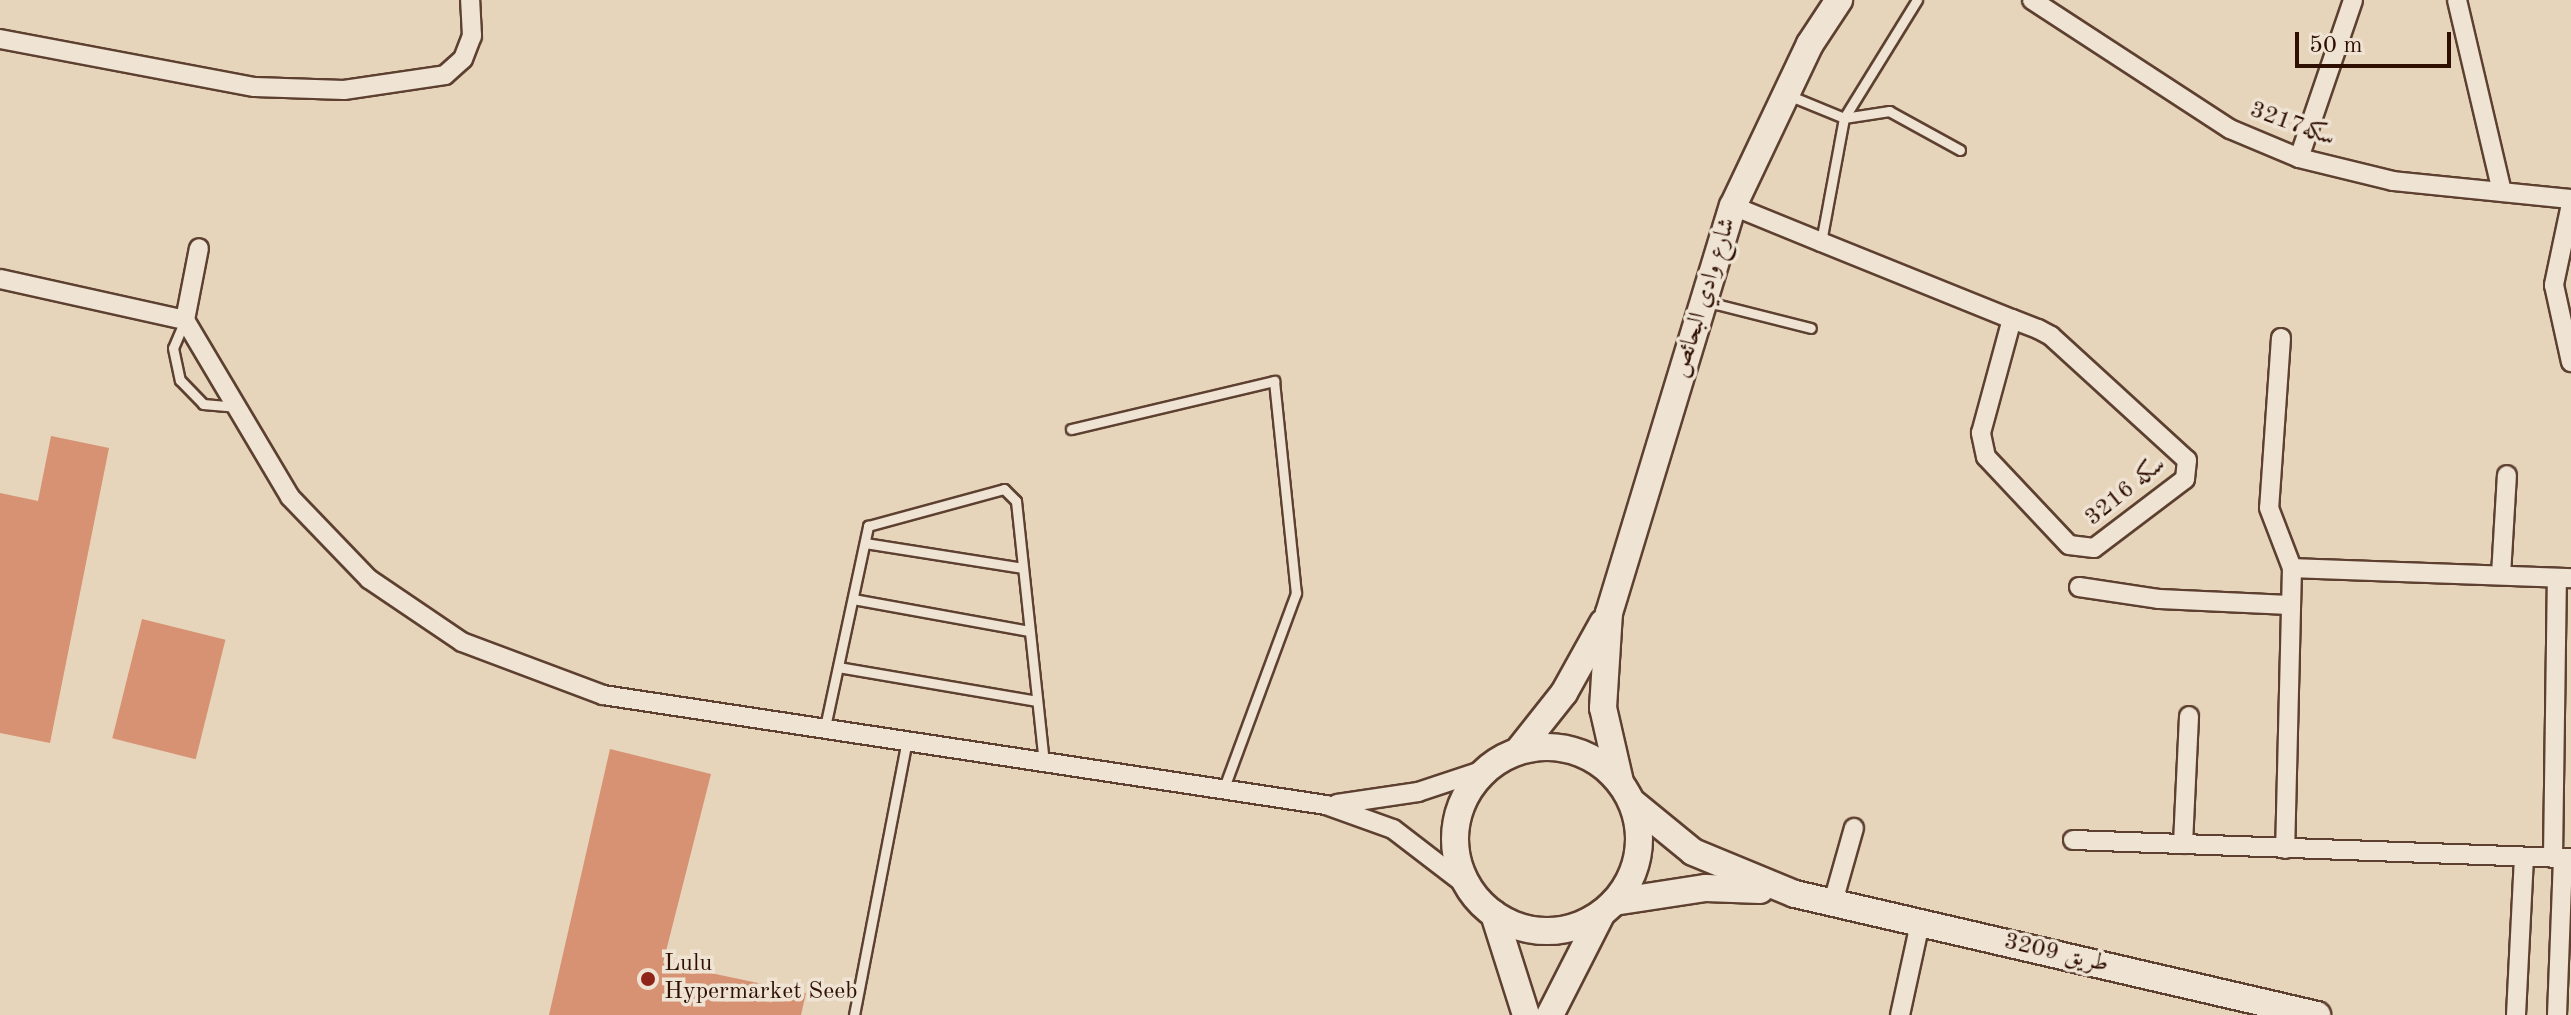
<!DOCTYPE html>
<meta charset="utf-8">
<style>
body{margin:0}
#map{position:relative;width:2571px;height:1015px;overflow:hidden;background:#e6d4bb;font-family:"Old Standard TT",Amiri,serif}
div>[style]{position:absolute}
.building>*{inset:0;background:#d69273;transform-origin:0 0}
.roads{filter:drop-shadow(2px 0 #5d4030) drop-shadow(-2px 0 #5d4030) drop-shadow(0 2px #5d4030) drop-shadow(0 -2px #5d4030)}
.lane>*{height:9px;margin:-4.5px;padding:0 4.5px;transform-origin:4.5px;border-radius:4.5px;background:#efe3d3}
.street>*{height:18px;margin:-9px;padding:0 9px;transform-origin:9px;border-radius:9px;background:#efe3d3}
.secondary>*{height:26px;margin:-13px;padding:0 13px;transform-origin:13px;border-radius:13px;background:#efe3d3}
.secondary>.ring{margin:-13px;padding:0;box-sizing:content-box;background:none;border:26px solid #efe3d3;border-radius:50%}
.dots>*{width:22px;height:22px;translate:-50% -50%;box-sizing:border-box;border:4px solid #efe3d3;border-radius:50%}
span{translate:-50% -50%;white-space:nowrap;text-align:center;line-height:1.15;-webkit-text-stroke:7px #efe3d3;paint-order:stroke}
.street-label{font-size:24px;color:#2f0f01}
.poi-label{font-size:24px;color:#2f0f01}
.left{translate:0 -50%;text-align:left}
.scale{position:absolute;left:2295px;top:32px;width:156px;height:36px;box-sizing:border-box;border:4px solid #2f0f01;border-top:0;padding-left:10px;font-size:24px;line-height:28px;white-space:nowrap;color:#2f0f01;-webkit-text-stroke:6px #efe3d3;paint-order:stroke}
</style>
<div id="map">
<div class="building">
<i style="clip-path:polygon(51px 436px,109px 448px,50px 743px,0 733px,0 493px,38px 501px)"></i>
<i style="left:142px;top:619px;width:86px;height:123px;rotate:14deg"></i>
<i style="clip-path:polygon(610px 749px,711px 774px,663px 963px,806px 993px,801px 1015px,549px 1015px)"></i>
</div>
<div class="roads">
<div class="lane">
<i style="left:1788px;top:95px;width:61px;rotate:22.3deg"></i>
<i style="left:1844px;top:118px;width:46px;rotate:-8.8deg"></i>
<i style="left:1889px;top:111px;width:81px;rotate:28.8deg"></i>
<i style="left:1821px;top:242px;width:126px;rotate:-79.5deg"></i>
<i style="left:1844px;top:118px;width:139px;rotate:-58.3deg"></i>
<i style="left:1708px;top:302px;width:106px;rotate:14.2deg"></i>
<i style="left:185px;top:320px;width:30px;rotate:113deg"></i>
<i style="left:173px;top:348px;width:33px;rotate:78deg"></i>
<i style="left:180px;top:380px;width:33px;rotate:46deg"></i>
<i style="left:203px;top:404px;width:32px;rotate:5deg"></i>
<i style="left:1071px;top:429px;width:209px;rotate:-13.3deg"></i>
<i style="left:1274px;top:381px;width:213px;rotate:84.1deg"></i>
<i style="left:1296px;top:593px;width:210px;rotate:110.3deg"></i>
<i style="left:865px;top:543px;width:160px;rotate:9deg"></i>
<i style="left:853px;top:599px;width:179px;rotate:10.3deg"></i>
<i style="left:838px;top:667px;width:202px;rotate:9.7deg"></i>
<i style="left:825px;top:727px;width:206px;rotate:-77.9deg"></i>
<i style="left:868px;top:526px;width:141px;rotate:-15.2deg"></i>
<i style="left:1004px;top:489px;width:17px;rotate:45deg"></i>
<i style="left:1016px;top:501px;width:262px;rotate:83.9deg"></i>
<i style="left:854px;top:1015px;width:280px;rotate:-79.1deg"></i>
</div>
<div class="street">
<i style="left:2032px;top:0;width:236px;rotate:33.1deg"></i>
<i style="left:2230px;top:129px;width:75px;rotate:22.8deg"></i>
<i style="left:2299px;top:158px;width:97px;rotate:13.7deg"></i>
<i style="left:2393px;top:181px;width:179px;rotate:5.8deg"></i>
<i style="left:2457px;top:0;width:197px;rotate:76.8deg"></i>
<i style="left:0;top:39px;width:259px;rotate:10.7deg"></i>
<i style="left:255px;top:87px;width:89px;rotate:1.9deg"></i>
<i style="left:344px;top:90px;width:102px;rotate:-8.4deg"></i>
<i style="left:445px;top:75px;width:24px;rotate:-42deg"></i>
<i style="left:463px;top:59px;width:25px;rotate:-69deg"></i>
<i style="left:472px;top:36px;width:36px;rotate:-93deg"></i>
<i style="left:2299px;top:158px;width:167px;rotate:-71.1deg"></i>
<i style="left:2571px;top:204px;width:83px;rotate:101.9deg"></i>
<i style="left:2554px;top:285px;width:79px;rotate:77.6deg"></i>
<i style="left:1733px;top:206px;width:95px;rotate:22.2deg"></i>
<i style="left:1821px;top:242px;width:206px;rotate:22deg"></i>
<i style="left:2012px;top:319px;width:28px;rotate:21deg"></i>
<i style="left:2038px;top:329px;width:15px;rotate:28deg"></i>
<i style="left:2051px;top:336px;width:184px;rotate:42.4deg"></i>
<i style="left:2187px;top:460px;width:19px;rotate:96deg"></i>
<i style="left:2185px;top:479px;width:114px;rotate:142.8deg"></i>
<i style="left:2094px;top:548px;width:25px;rotate:-173deg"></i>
<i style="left:2069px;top:545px;width:121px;rotate:-133.3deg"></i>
<i style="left:1986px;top:457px;width:25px;rotate:-102deg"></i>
<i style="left:1981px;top:433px;width:118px;rotate:-74.8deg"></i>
<i style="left:0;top:279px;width:189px;rotate:12.5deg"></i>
<i style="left:185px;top:320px;width:206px;rotate:59.3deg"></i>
<i style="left:290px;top:497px;width:114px;rotate:46.1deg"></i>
<i style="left:369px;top:579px;width:112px;rotate:34.1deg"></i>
<i style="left:462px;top:642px;width:151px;rotate:20.6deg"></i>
<i style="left:603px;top:695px;width:731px;rotate:8.65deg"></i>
<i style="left:1326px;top:805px;width:71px;rotate:19.7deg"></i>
<i style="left:1393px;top:829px;width:93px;rotate:37.6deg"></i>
<i style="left:185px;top:320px;width:73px;rotate:-79deg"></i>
<i style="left:2281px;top:338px;width:170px;rotate:94deg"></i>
<i style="left:2269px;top:508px;width:64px;rotate:69deg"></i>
<i style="left:2292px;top:568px;width:281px;rotate:91.4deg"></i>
<i style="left:2292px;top:568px;width:279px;rotate:2.1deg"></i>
<i style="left:2501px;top:575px;width:100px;rotate:-86.6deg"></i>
<i style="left:2079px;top:587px;width:80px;rotate:8.6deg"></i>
<i style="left:2158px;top:599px;width:133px;rotate:2.6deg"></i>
<i style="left:1337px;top:804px;width:82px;rotate:-8.4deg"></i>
<i style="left:1418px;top:792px;width:73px;rotate:-18.4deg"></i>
<i style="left:2073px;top:840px;width:498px;rotate:2.1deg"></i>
<i style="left:2183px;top:844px;width:128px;rotate:-87.3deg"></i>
<i style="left:2553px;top:858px;width:280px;rotate:-89.2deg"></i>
<i style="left:1833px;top:902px;width:77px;rotate:-74.2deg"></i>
<i style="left:1900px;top:1015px;width:94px;rotate:-77.7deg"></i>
<i style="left:2516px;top:1015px;width:158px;rotate:-87.1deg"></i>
<i style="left:2557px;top:1015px;width:157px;rotate:-87.8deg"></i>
</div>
<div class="secondary">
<i class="ring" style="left:1455px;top:747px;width:158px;height:158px"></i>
<i style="left:1518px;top:751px;width:74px;rotate:-51.6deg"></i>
<i style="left:1564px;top:693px;width:80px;rotate:-60.9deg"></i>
<i style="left:1620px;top:782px;width:76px;rotate:-102.9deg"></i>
<i style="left:1603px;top:708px;width:95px;rotate:-86.4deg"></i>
<i style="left:1609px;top:613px;width:425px;rotate:-73.1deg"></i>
<i style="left:1733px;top:206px;width:179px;rotate:-64.6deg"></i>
<i style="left:1810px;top:44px;width:53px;rotate:-56.6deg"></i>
<i style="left:1632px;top:802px;width:79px;rotate:39.3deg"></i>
<i style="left:1693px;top:852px;width:110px;rotate:22.4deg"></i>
<i style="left:1795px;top:894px;width:536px;rotate:13.05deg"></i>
<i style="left:1614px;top:902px;width:93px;rotate:-8.7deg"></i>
<i style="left:1706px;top:888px;width:54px;rotate:2.1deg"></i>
<i style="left:1494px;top:914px;width:106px;rotate:72.4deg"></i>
<i style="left:1550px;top:1015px;width:114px;rotate:-63deg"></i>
</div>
</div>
<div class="dots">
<i style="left:648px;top:979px;background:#8f2418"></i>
</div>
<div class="street-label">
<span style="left:2292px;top:125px;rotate:20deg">سكه3217</span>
<span style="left:1705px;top:298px;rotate:-73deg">شارع وادي البحائص</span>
<span style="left:2126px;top:492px;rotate:-39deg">سكه 3216</span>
<span style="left:2056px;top:954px;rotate:13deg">طريق 3209</span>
</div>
<div class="poi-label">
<span class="left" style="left:664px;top:979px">Lulu<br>Hypermarket Seeb</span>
</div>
<div class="scale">50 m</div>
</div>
